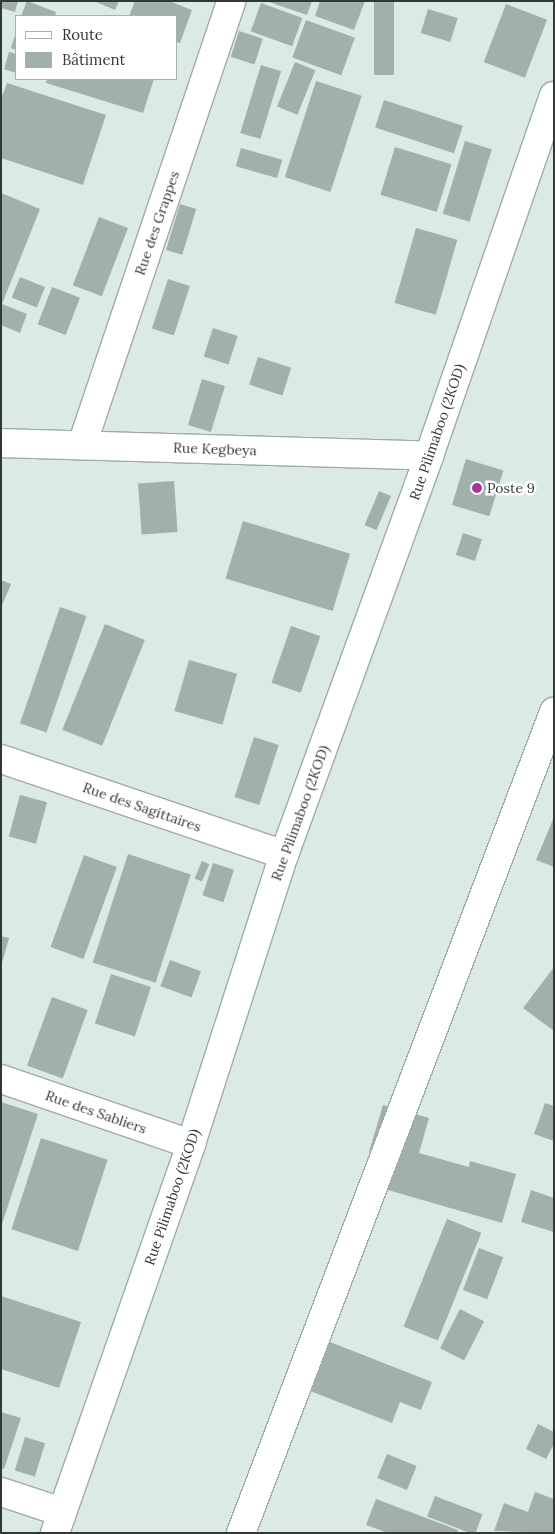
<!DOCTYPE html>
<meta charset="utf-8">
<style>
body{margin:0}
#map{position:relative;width:555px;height:1534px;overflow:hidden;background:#dbebe4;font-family:Lora,serif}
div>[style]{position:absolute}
.building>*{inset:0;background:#a1b0aa;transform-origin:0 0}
.roads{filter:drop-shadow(1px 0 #9daca6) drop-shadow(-1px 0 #9daca6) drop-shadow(0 1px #9daca6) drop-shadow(0 -1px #9daca6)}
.minor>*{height:28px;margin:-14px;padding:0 14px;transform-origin:14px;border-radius:14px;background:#fff}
.dots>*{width:14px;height:14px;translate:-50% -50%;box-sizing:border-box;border:2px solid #fff;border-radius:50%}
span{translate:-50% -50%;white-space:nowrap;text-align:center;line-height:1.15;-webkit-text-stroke:5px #fff;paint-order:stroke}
.street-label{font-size:14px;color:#323835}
.poi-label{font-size:14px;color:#323835}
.left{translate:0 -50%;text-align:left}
.frame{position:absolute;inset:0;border:2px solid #323835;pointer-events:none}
.legend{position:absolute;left:15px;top:15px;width:162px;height:65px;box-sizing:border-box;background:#fff;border:1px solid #adafae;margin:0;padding:6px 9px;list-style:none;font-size:15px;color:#323835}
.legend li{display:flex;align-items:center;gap:10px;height:25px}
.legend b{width:25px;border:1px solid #adafae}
</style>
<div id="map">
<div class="building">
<i style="clip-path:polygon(1px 1px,18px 1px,15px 12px,1px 8px)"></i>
<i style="clip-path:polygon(27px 1px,56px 12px,55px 16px,21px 16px)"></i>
<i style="clip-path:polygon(94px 1px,119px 1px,115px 10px)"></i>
<i style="clip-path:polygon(135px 1px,169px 1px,192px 10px,180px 43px,176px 42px,176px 16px,129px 16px)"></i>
<i style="clip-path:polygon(266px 1px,312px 1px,307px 15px)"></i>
<i style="clip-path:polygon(320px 1px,365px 1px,354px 30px,315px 16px)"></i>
<i style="left:374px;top:1px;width:20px;height:74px"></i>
<i style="left:261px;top:3px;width:44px;height:30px;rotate:20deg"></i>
<i style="left:506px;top:4px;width:44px;height:62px;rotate:21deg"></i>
<i style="left:428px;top:9px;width:31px;height:25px;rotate:17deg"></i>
<i style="left:306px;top:20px;width:52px;height:40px;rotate:20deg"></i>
<i style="left:239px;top:31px;width:25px;height:27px;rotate:18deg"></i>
<i style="clip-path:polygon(16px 32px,16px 50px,11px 48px)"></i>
<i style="clip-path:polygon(9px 52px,16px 54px,16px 73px,4px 69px)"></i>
<i style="left:295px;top:62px;width:22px;height:48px;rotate:22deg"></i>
<i style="left:261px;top:65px;width:21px;height:71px;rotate:17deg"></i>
<i style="clip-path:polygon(47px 79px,154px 79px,143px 113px,46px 83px)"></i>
<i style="left:316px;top:81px;width:48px;height:101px;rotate:18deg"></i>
<i style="clip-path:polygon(7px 83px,106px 115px,83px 185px,1px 158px,1px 99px)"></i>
<i style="left:384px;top:100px;width:83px;height:29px;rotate:18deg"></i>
<i style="left:465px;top:141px;width:28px;height:76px;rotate:17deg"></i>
<i style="left:395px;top:147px;width:59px;height:50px;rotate:17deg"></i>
<i style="left:241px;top:148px;width:43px;height:19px;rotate:16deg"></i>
<i style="clip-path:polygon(1px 193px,40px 209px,2px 304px,27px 314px,20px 333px,1px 325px)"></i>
<i style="left:180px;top:204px;width:17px;height:48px;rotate:17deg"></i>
<i style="left:99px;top:217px;width:31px;height:73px;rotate:21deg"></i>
<i style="left:416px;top:228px;width:43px;height:78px;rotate:16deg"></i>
<i style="left:20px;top:277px;width:27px;height:22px;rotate:22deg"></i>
<i style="left:168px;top:279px;width:23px;height:52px;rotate:18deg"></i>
<i style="left:52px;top:287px;width:30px;height:40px;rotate:21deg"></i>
<i style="left:213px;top:328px;width:26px;height:30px;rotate:18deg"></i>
<i style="left:258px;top:357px;width:35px;height:29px;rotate:18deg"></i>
<i style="left:202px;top:379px;width:24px;height:48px;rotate:17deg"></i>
<i style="left:466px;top:459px;width:39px;height:48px;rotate:17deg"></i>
<i style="left:174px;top:481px;width:51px;height:36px;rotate:86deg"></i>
<i style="left:379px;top:491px;width:13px;height:37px;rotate:23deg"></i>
<i style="left:243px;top:521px;width:112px;height:60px;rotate:17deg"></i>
<i style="left:463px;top:533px;width:20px;height:23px;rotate:18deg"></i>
<i style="clip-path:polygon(1px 580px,11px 584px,1px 608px)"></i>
<i style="left:60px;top:607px;width:28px;height:123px;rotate:19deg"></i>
<i style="left:105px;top:624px;width:43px;height:114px;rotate:22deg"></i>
<i style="left:291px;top:626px;width:31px;height:60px;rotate:19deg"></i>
<i style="left:189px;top:660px;width:50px;height:53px;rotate:16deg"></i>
<i style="left:254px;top:737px;width:26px;height:63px;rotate:18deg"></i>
<i style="left:20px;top:795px;width:28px;height:43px;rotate:15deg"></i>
<i style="clip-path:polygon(554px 817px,554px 867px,536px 860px)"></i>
<i style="left:128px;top:854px;width:66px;height:114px;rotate:18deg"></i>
<i style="left:84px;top:855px;width:35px;height:98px;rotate:20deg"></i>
<i style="left:202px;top:861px;width:8px;height:19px;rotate:23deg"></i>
<i style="left:213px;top:863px;width:22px;height:34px;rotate:18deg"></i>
<i style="clip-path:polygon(1px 936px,9px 938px,2px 963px,1px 963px)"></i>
<i style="left:170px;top:960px;width:33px;height:28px;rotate:20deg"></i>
<i style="clip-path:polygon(554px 967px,554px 1031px,523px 1008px)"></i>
<i style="left:111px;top:974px;width:42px;height:52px;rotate:18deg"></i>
<i style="left:52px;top:997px;width:38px;height:73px;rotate:20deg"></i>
<i style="clip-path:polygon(1px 1102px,38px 1114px,2px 1224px,1px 1224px)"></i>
<i style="clip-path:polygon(545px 1103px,554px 1106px,554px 1141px,534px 1134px)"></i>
<i style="clip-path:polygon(383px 1105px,429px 1118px,419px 1153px,469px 1167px,470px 1161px,516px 1174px,502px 1223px,381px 1188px,390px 1158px,369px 1152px)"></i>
<i style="left:41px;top:1138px;width:70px;height:96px;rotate:18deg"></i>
<i style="clip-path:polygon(531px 1190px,554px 1198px,554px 1232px,521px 1222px)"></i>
<i style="left:447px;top:1219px;width:37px;height:116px;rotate:22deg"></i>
<i style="left:479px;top:1248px;width:26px;height:45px;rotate:21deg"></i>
<i style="clip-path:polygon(1px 1296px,81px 1322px,59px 1388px,1px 1369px)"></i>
<i style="left:460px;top:1309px;width:27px;height:44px;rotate:27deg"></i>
<i style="clip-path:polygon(325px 1340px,432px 1382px,421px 1410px,400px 1402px,392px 1423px,305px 1389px)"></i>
<i style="clip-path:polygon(1px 1412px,21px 1418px,4px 1469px,1px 1468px)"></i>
<i style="clip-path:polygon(538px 1424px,554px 1432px,554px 1444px,546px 1459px,526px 1449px)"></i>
<i style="left:25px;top:1437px;width:21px;height:35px;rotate:17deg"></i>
<i style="left:387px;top:1454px;width:32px;height:26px;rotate:22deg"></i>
<i style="clip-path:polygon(535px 1492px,554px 1499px,554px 1533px,494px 1531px,504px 1503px,528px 1512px)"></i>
<i style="left:435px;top:1496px;width:51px;height:22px;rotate:21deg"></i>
<i style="clip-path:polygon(376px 1499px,458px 1530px,457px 1533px,388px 1533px,366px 1525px)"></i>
</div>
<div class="roads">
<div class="minor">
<i style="left:1px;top:443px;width:428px;rotate:1.7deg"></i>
<i style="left:82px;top:445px;width:468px;rotate:-71.4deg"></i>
<i style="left:1px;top:759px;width:299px;rotate:18.7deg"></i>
<i style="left:1px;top:1079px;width:201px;rotate:18.9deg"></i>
<i style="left:1px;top:1492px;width:64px;rotate:18.2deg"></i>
<i style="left:55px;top:1533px;width:412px;rotate:-70.7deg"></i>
<i style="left:191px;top:1144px;width:304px;rotate:-72.2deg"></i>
<i style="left:284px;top:855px;width:425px;rotate:-70deg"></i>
<i style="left:429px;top:456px;width:381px;rotate:-70.9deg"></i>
<i style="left:241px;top:1533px;width:879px;rotate:-69.13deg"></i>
</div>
</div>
<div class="dots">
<i style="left:477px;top:488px;background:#a93895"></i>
</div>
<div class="street-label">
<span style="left:157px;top:223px;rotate:-71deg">Rue des Grappes</span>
<span style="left:437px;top:432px;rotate:-71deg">Rue Pilimaboo (2KOD)</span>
<span style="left:215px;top:449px;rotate:2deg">Rue Kegbeya</span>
<span style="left:142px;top:807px;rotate:19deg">Rue des Sagittaires</span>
<span style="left:300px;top:813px;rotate:-70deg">Rue Pilimaboo (2KOD)</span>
<span style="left:96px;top:1112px;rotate:19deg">Rue des Sabliers</span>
<span style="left:172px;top:1197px;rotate:-71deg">Rue Pilimaboo (2KOD)</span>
</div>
<div class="poi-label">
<span class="left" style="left:487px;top:488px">Poste 9</span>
</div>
<div class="frame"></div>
<ul class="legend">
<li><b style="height:6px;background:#fff"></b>Route</li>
<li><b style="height:14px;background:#a1b0aa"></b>Bâtiment</li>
</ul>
</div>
